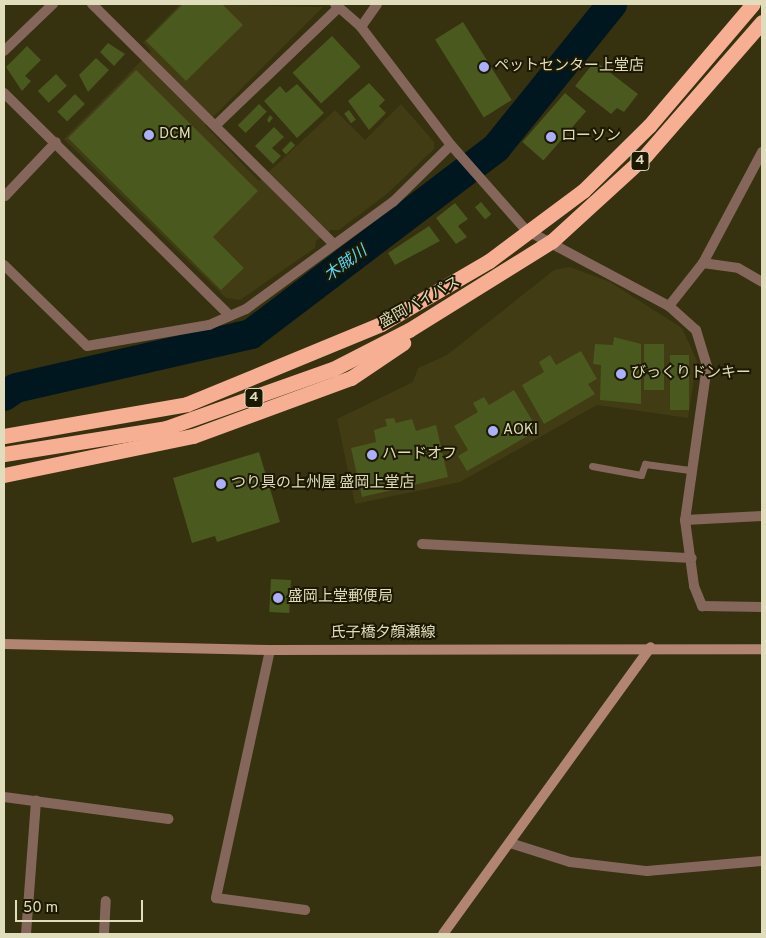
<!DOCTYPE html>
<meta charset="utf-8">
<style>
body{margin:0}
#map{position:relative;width:766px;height:938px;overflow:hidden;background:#36310f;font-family:Overpass,"Noto Sans JP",sans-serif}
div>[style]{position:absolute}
.built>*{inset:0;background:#413c14}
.river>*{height:30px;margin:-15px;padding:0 15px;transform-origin:15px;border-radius:15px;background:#001720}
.building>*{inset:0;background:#4a591d;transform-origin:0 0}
.lane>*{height:7px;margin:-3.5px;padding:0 3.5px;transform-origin:3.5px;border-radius:3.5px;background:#84665b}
.street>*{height:10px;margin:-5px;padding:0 5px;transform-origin:5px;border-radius:5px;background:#84665b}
.secondary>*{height:10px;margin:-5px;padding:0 5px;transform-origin:5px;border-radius:5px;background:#b28472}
.highway>*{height:15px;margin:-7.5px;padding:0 7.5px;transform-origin:7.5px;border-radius:7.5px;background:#f7af93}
.dots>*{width:14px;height:14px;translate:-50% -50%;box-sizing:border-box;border:2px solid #1c1900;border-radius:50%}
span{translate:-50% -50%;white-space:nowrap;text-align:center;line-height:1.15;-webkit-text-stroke:4px #1c1900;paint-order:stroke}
.shield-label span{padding:1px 4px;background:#1c1900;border:1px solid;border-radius:4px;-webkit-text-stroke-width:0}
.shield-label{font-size:14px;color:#e0ddbc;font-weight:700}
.poi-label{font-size:15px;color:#e0ddbc}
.left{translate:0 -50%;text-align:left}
.street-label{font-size:15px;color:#e0ddbc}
.water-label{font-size:16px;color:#58d7fe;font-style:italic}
.frame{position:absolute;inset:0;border:5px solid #e0ddbc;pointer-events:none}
.scale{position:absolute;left:15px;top:900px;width:128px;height:22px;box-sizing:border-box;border:2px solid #e0ddbc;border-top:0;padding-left:6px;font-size:15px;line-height:18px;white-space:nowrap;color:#e0ddbc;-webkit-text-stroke:4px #1c1900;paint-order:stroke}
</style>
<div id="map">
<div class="built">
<i style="clip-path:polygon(180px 4px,323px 7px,205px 125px,259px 181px,335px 110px,365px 140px,401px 104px,434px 142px,434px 149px,388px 193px,339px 230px,331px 230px,316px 241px,315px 248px,240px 300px,226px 298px,64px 139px,151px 51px,143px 42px)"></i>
<i style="clip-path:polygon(570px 267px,610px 282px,682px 328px,697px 361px,688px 418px,597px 405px,460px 482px,355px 504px,337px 419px,413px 382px,418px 368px,447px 355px,554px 270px)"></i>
</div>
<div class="river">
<i style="left:4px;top:396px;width:14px;rotate:-34deg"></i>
<i style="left:16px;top:388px;width:241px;rotate:-12.9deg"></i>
<i style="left:251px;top:334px;width:308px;rotate:-37.2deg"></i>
<i style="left:496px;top:148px;width:185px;rotate:-51.1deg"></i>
</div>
<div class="building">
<i style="clip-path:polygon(183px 4px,222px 4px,243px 25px,186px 81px,146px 41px)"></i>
<i style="left:463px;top:22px;width:92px;height:33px;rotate:58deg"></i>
<i style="left:332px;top:36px;width:42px;height:54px;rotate:47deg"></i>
<i style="clip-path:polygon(108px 43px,125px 54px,114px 66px,100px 52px)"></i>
<i style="clip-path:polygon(27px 46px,41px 60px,25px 76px,31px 81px,22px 91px,6px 67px)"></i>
<i style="clip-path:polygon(96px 58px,109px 70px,88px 92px,79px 75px)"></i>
<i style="clip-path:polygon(595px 61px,638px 94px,624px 112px,617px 108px,611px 114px,575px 86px)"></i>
<i style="clip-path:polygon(136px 70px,258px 191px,213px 237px,244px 268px,221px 290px,68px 138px)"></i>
<i style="left:56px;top:74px;width:16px;height:25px;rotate:47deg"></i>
<i style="clip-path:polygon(369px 83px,385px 100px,379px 106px,386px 113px,369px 130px,348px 101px)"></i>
<i style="clip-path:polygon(297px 84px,324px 113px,297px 138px,264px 101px,280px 86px,286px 93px)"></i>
<i style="left:565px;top:93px;width:28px;height:65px;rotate:41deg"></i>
<i style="left:75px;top:94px;width:14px;height:25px;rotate:45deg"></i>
<i style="left:259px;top:104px;width:11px;height:30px;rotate:45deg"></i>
<i style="left:349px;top:110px;width:12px;height:6px;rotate:55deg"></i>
<i style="clip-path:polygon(270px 115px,273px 118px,269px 123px,267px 120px)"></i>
<i style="clip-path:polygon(274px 127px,284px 137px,272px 148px,281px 156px,273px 164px,255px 146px)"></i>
<i style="left:291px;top:141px;width:6px;height:13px;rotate:45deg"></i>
<i style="left:481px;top:202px;width:16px;height:8px;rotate:50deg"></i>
<i style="clip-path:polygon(455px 203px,468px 219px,458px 226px,467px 237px,456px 244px,436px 218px)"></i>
<i style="clip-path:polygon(429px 226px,440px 241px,395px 265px,388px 253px)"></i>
<i style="clip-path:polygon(614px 337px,641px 344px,641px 404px,600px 400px,601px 365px,593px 364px,595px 344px,613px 345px)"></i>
<i style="left:644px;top:344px;width:20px;height:46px"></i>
<i style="clip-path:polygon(581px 351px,597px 379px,588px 384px,595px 394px,544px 424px,522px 385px,544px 372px,539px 362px,550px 355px,556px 365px)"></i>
<i style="left:670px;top:355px;width:19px;height:55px"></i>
<i style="clip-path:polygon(514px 390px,538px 430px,467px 471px,458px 456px,468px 450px,454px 426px,478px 412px,473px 403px,484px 397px,489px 405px)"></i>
<i style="clip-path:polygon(394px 418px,396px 423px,412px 419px,416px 431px,436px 425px,448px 477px,362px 497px,351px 448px,376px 442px,374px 430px,387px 426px,385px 419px)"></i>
<i style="clip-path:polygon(259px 452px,280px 522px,217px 542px,215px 536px,192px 543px,173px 478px)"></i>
<i style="left:271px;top:579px;width:20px;height:33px;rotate:3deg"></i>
</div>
<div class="lane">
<i style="left:592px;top:466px;width:50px;rotate:10.4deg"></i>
<i style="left:641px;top:475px;width:12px;rotate:-70deg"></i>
<i style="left:645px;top:464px;width:45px;rotate:7.6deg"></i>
</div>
<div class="street">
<i style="left:92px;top:4px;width:341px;rotate:44.8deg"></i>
<i style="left:335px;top:4px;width:35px;rotate:41deg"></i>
<i style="left:361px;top:27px;width:148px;rotate:52.7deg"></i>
<i style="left:451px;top:145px;width:113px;rotate:48.6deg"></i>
<i style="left:526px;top:230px;width:162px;rotate:28deg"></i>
<i style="left:669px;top:306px;width:36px;rotate:42deg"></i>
<i style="left:696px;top:330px;width:38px;rotate:73deg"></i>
<i style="left:707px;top:366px;width:156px;rotate:98.1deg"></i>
<i style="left:685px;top:520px;width:67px;rotate:82.2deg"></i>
<i style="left:694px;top:586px;width:22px;rotate:68deg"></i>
<i style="left:702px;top:606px;width:60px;rotate:1deg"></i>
<i style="left:361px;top:27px;width:28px;rotate:-55deg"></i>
<i style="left:4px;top:51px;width:68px;rotate:-43.8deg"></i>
<i style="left:4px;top:93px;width:317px;rotate:44.6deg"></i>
<i style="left:216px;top:125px;width:169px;rotate:-43.8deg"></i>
<i style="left:5px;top:196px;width:74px;rotate:-46.6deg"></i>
<i style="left:703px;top:263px;width:35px;rotate:8deg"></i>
<i style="left:738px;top:268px;width:28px;rotate:30deg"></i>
<i style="left:4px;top:265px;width:116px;rotate:44.3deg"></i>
<i style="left:87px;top:346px;width:124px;rotate:-9.8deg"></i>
<i style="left:209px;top:325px;width:40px;rotate:-23.4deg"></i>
<i style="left:246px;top:309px;width:182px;rotate:-36.1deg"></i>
<i style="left:393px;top:202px;width:81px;rotate:-44.5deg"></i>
<i style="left:669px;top:306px;width:55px;rotate:-51.7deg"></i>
<i style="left:703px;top:263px;width:126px;rotate:-62deg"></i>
<i style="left:685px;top:520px;width:77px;rotate:-3deg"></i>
<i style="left:422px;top:544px;width:270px;rotate:3deg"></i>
<i style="left:270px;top:650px;width:254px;rotate:102.3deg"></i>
<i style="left:216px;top:898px;width:90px;rotate:7.7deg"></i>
<i style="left:4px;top:797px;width:166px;rotate:7.6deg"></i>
<i style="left:510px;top:843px;width:63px;rotate:17.6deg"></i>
<i style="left:570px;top:862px;width:78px;rotate:6.7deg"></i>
<i style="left:647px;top:871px;width:115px;rotate:-5deg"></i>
<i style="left:26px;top:934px;width:134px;rotate:-85.7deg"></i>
<i style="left:104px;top:934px;width:33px;rotate:-87deg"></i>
</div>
<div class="secondary">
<i style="left:4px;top:644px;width:266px;rotate:1.3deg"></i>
<i style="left:270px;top:650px;width:492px;rotate:-0.1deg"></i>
<i style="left:443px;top:934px;width:354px;rotate:-54.1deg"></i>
</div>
<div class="highway">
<i style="left:4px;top:436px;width:186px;rotate:-9.9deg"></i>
<i style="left:187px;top:404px;width:210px;rotate:-22.4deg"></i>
<i style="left:381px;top:324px;width:125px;rotate:-30.3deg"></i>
<i style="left:489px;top:261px;width:117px;rotate:-36.7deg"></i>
<i style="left:583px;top:191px;width:93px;rotate:-44.6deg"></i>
<i style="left:649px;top:126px;width:160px;rotate:-49.6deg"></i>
<i style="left:4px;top:454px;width:164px;rotate:-9.1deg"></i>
<i style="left:166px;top:428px;width:177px;rotate:-19.5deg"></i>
<i style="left:333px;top:369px;width:85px;rotate:-27.2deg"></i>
<i style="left:409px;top:330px;width:168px;rotate:-31.9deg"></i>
<i style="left:552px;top:241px;width:126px;rotate:-42.4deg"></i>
<i style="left:645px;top:156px;width:178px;rotate:-48.9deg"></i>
<i style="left:4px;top:475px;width:193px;rotate:-11.7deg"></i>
<i style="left:193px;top:436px;width:168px;rotate:-20.2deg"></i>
<i style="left:351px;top:378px;width:63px;rotate:-33.9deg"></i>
</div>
<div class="dots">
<i style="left:484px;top:67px;background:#acaffb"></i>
<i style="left:149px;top:135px;background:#acaffb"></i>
<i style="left:551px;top:137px;background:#acaffb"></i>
<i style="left:621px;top:374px;background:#acaffb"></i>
<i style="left:493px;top:431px;background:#acaffb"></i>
<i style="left:372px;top:455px;background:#acaffb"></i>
<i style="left:221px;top:484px;background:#acaffb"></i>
<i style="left:278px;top:598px;background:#acaffb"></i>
</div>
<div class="shield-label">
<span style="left:640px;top:161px">4</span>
<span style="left:254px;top:398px">4</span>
</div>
<div class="poi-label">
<span class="left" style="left:494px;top:67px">ペットセンター上堂店</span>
<span class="left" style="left:159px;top:135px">DCM</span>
<span class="left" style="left:561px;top:137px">ローソン</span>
<span class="left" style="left:631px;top:374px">びっくりドンキー</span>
<span class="left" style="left:503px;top:431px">AOKI</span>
<span class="left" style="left:382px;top:455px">ハードオフ</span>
<span class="left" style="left:231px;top:484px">つり具の上州屋 盛岡上堂店</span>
<span class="left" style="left:288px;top:598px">盛岡上堂郵便局</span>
</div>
<div class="street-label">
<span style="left:420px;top:303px;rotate:-29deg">盛岡バイパス</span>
<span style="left:383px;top:634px">氏子橋夕顔瀬線</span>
</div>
<div class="water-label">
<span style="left:346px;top:264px;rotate:-36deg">木賊川</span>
</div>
<div class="frame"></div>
<div class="scale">50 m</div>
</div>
